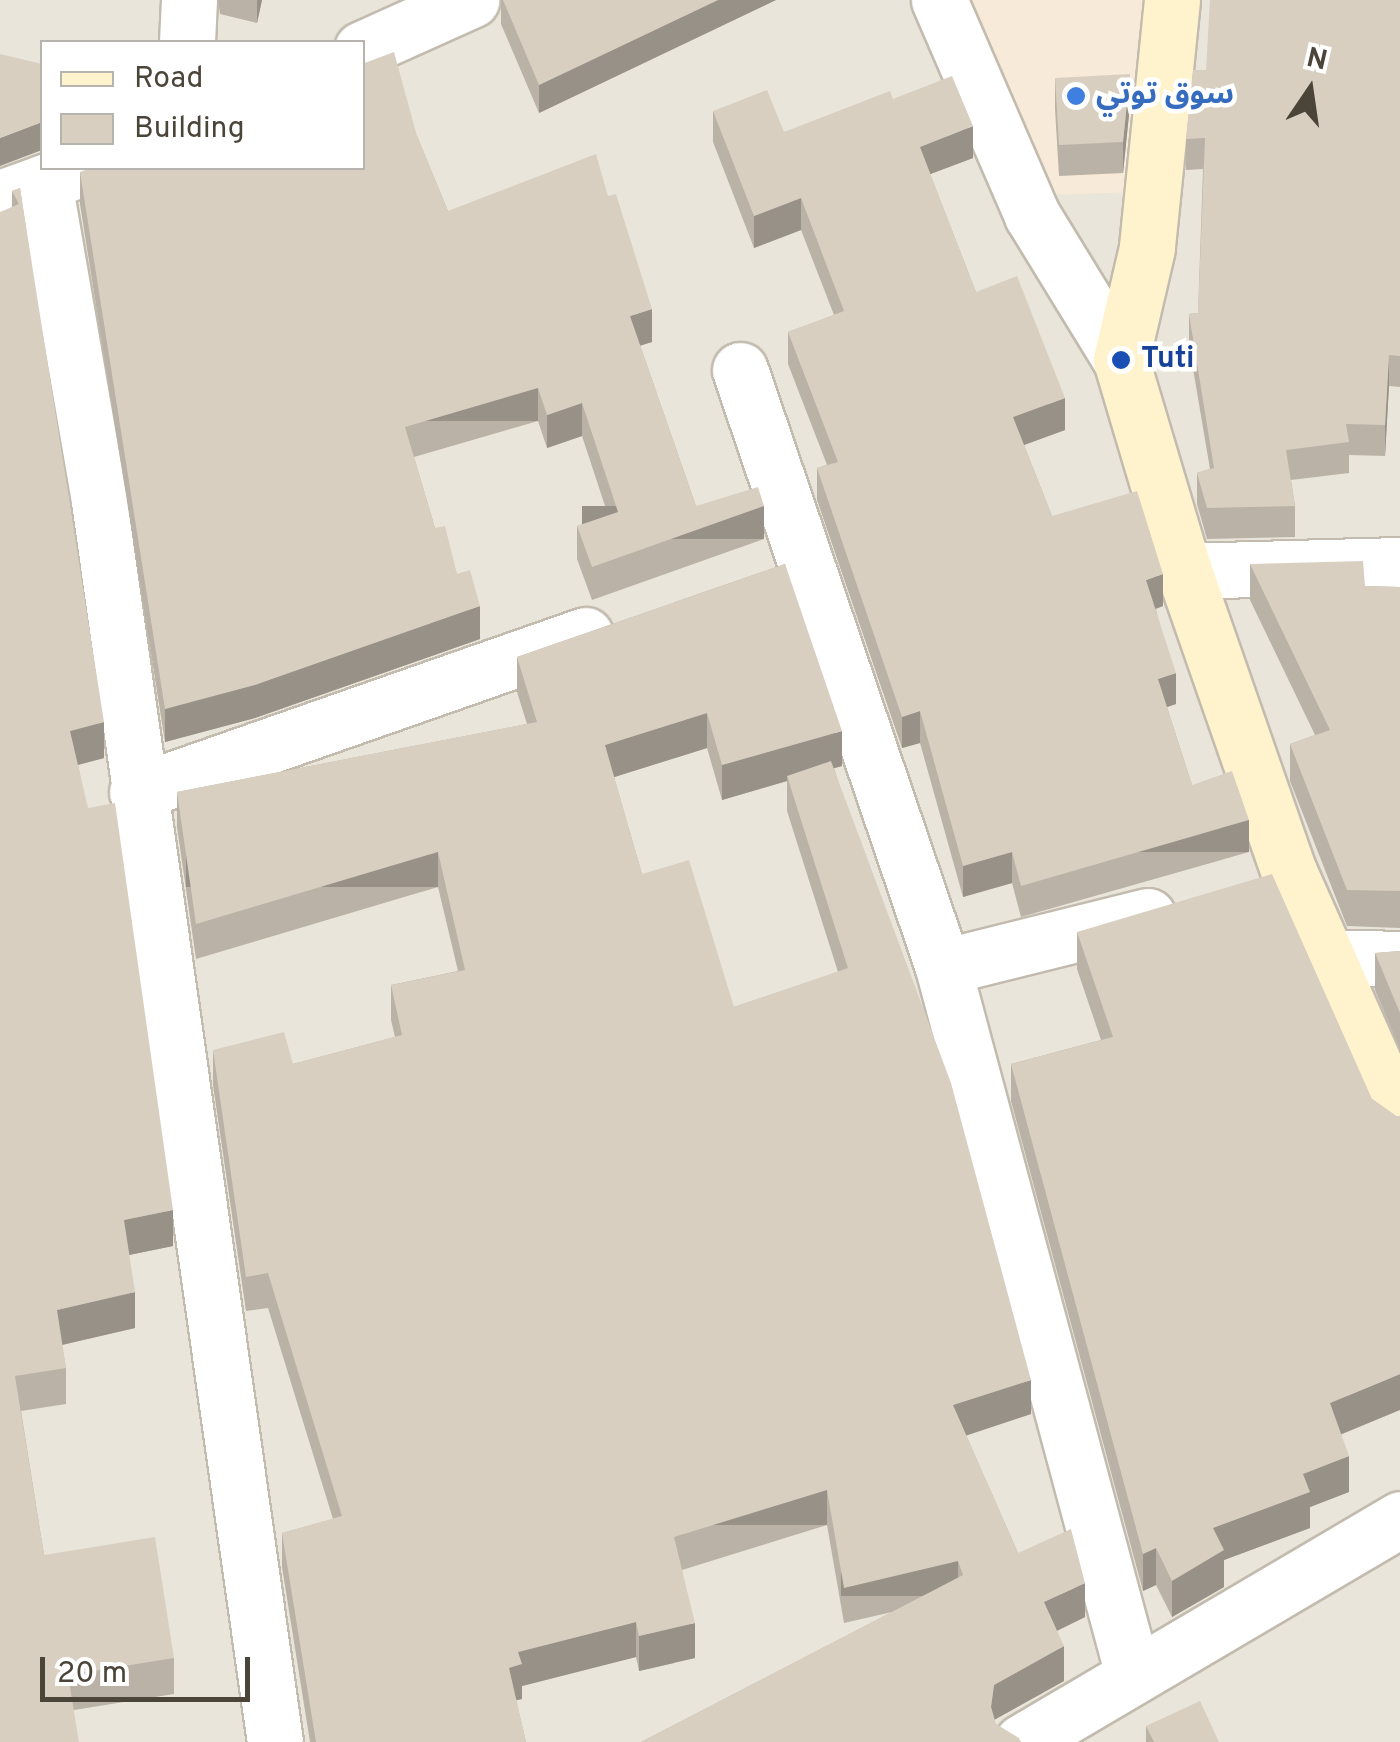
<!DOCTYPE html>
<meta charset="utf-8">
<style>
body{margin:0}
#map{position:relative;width:1400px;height:1742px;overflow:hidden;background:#f6f3ec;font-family:Overpass,"Noto Sans Arabic",sans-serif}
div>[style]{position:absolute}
.residential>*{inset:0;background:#eae5da}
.commercial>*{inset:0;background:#f7ead8}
.roads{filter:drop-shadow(2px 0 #c2bbae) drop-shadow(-2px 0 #c2bbae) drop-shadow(0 2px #c2bbae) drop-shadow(0 -2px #c2bbae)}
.street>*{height:55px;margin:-27.5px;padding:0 27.5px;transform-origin:27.5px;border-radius:27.5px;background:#fff}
.secondary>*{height:55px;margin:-27.5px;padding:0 27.5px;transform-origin:27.5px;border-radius:27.5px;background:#fff3cd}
.wall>*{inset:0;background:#bab2a6}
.shaded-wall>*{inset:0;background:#979187;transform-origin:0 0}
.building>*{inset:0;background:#d8cfc1}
.dots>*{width:28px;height:28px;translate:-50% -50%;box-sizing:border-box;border:5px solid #fff;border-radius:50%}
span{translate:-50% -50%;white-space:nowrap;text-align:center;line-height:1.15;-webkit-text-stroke:9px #fff;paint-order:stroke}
.shop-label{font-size:30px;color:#366cbe;font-weight:700}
.left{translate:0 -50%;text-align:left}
.transit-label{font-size:30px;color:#164399;font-weight:700}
.legend{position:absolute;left:40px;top:40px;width:325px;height:130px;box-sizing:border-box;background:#fff;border:2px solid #b7b4b0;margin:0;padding:12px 18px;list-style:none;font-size:30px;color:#4b4439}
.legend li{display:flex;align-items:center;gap:20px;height:50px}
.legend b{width:50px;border:2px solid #b7b4b0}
.north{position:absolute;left:1260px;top:40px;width:100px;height:100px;-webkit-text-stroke:8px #fff;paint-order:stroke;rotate:13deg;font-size:28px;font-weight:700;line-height:40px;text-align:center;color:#4b4439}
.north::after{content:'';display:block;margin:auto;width:35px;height:45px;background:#4b4439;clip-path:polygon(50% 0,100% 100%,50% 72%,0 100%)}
.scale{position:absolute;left:40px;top:1657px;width:210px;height:45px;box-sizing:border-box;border:5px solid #4b4439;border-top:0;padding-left:12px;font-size:30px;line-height:35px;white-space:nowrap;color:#4b4439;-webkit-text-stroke:8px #fff;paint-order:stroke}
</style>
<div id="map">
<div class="residential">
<i style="clip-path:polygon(evenodd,0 0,1400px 0,1400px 1742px,0 1742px,0 0,42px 42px,362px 42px,362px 168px,42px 168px,42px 42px)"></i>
</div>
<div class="commercial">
<i style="clip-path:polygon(963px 0,1161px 0,1140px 192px,1041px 195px)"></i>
</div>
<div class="roads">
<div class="street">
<i style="left:939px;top:0;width:234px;rotate:66.6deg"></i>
<i style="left:1032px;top:215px;width:170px;rotate:58.5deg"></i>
<i style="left:187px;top:42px;width:42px;rotate:-87.3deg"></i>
<i style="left:362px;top:49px;width:120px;rotate:-24.2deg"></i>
<i style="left:44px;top:182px;width:324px;rotate:80.2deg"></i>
<i style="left:99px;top:501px;width:1253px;rotate:81.93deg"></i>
<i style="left:0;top:198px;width:88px;rotate:-19.9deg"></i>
<i style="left:740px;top:370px;width:631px;rotate:71.22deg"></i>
<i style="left:943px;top:967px;width:729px;rotate:74.97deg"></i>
<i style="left:1184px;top:571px;width:216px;rotate:-1.6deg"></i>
<i style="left:137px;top:792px;width:475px;rotate:-19.3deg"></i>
<i style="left:1324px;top:957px;width:76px;rotate:1.5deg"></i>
<i style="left:943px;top:967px;width:211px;rotate:-14deg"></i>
<i style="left:1022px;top:1742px;width:439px;rotate:-30.5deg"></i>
</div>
<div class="secondary">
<i style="left:1172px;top:0;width:249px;rotate:95.8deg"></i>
<i style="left:1147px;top:248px;width:115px;rotate:103.1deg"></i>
<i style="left:1121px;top:360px;width:220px;rotate:73.4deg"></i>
<i style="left:1184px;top:571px;width:319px;rotate:70.8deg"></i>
<i style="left:1289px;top:872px;width:274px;rotate:66.1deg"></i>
</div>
</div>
<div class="wall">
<i style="clip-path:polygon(218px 0,262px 0,257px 23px,220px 14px)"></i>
<i style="clip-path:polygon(501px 0,776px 0,539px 113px,501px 24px)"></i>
<i style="clip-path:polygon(1400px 0,1400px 387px,1389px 386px,1385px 456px,1349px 455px,1349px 473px,1291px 480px,1295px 506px,1295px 537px,1207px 539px,1197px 504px,1197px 473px,1210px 469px,1189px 345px,1189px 314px,1198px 313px,1203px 169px,1186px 170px,1186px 139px,1206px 70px)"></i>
<i style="clip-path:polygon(1055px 78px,1130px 105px,1123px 173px,1059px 176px,1055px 109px)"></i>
<i style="clip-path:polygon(893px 99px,973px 158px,930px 174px,976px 292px,1065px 430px,1024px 445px,1052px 516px,1163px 606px,1156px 609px,1176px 704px,1167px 707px,1192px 785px,1249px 852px,1021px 917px,1012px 883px,963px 897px,920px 743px,902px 748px,817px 500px,817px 468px,827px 465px,788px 364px,788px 332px,834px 315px,801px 230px,754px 248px,713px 142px,713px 111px,784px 132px)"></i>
<i style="clip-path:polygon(417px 136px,448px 211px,652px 342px,640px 345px,696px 506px,764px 539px,592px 600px,577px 559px,577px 526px,608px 515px,582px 436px,547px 448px,538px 421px,414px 457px,435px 528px,457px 574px,480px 639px,255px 718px,165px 742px,80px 204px,80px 172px)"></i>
<i style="clip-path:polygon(20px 188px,104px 758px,78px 765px,173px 1246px,129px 1255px,135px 1328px,62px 1345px,66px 1368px,66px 1404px,21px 1411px,44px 1555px,174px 1658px,174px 1694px,74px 1710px,0 1742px,12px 191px)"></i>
<i style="clip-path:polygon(evenodd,785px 564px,842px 766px,834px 768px,1031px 1414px,966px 1435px,1018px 1553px,1085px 1617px,1057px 1631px,1064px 1681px,994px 1720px,641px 1742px,892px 1612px,844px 1623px,827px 1525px,682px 1570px,695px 1658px,639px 1671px,636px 1657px,522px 1686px,522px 1699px,516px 1700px,526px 1742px,310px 1742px,282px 1567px,282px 1533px,333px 1519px,268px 1308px,246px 1311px,213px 1085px,213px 1050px,293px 1064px,395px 1037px,391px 1020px,391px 985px,458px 971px,438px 887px,196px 959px,177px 827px,177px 792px,527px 724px,517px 692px,517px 657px,785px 564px,707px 748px,722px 800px,787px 781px,787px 811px,838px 972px,734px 1007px,642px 874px,614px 777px,707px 748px)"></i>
<i style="clip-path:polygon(1250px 564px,1365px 586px,1400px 587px,1400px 928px,1347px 926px,1290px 781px,1290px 744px,1315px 735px,1250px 600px)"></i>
<i style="clip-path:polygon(1077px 932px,1372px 1099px,1396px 1116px,1341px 1434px,1349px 1492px,1310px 1507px,1310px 1528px,1224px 1560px,1224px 1587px,1172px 1617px,1156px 1585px,1143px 1591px,1011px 1101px,1011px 1064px,1101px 1040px,1077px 969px)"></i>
<i style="clip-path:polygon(1400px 951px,1400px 1049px,1375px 990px,1375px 953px)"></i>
<i style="clip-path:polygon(1146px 1726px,1219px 1742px,1146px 1742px)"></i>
</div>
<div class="shaded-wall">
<i style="clip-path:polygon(257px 0,262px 0,257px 23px)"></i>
<i style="clip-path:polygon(718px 0,776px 0,539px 113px,539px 85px)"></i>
<i style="clip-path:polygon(1130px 74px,1130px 105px,1123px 173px,1123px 142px)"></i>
<i style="clip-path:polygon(42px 122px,42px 150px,0 166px,0 138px)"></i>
<i style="clip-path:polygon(973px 126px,973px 158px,920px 178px,920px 147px)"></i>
<i style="clip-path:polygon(801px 198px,801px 230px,754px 248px,754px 216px)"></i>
<i style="clip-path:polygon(652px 309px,652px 342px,630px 349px,630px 316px)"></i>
<i style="clip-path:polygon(1389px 355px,1389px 386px,1385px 456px,1385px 425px)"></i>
<i style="left:538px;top:388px;width:33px;height:139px;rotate:90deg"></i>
<i style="clip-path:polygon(1065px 398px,1065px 430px,1013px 449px,1013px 417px)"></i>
<i style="clip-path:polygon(582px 403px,582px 436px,547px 448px,547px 415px)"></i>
<i style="left:764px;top:506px;width:33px;height:182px;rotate:90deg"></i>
<i style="clip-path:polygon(1163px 574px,1163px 606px,1146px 612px,1146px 580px)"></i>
<i style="clip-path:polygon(480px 606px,480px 639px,255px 718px,165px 742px,165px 709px)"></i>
<i style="clip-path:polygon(1176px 673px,1176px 704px,1158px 710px,1158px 679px)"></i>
<i style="clip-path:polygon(920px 711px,920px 743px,902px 748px,902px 717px)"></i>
<i style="clip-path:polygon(707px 713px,707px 748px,605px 780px,605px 745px)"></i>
<i style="clip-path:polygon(104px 722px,104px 758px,70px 767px,70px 731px)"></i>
<i style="clip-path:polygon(842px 731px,842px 766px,788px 781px,787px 776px,787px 781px,722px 800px,722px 765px)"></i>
<i style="left:1249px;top:820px;width:32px;height:237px;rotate:90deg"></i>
<i style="left:438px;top:852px;width:35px;height:252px;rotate:90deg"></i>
<i style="clip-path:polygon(1012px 852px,1012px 883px,963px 897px,963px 866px)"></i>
<i style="clip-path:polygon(173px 1210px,173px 1246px,124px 1256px,124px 1220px)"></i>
<i style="clip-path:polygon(135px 1292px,135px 1328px,57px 1346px,57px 1310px)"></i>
<i style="clip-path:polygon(1400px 1374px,1400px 1410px,1330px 1439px,1330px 1403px)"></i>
<i style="clip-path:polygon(1031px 1380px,1031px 1414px,953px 1440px,953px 1405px)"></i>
<i style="clip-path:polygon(1349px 1456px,1349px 1492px,1310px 1507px,1310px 1528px,1224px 1560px,1224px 1587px,1172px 1617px,1172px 1581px,1213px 1528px,1303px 1474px)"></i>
<i style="left:827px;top:1490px;width:35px;height:160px;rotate:90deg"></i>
<i style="clip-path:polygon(1156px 1548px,1156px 1585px,1143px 1591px,1143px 1554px)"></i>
<i style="left:958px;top:1561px;width:35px;height:117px;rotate:90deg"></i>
<i style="clip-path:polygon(1085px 1583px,1085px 1617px,1044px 1637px,1044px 1602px)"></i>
<i style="clip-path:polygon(636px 1622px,636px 1657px,522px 1686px,522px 1699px,509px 1702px,509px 1668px,518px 1652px)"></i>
<i style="clip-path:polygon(695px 1623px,695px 1658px,639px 1671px,639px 1636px)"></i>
<i style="clip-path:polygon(1064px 1646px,1064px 1681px,994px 1720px,991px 1707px,994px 1685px)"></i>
</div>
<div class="building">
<i style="clip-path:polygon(503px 0,718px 0,539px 85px)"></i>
<i style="clip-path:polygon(1210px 0,1400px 0,1400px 356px,1389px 355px,1385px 425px,1346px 424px,1349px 442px,1286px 450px,1295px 506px,1207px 508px,1197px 473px,1214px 468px,1189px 314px,1198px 313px,1205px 138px,1186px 139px,1193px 70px,1206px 70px)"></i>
<i style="clip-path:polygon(394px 52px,417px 136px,448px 211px,596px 154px,608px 196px,616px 194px,652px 309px,630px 316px,696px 506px,758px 487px,764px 506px,592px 567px,577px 526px,618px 512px,582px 403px,547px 415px,538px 388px,405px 427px,435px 528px,445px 526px,457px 574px,470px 570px,480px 606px,255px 685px,165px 709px,80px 172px,91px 168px,362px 168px,362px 64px)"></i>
<i style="clip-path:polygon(0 54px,42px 64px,42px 122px,0 138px)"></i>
<i style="clip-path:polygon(1130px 74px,1123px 142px,1059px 145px,1055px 78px)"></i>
<i style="clip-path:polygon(952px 76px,973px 126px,920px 147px,976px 292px,1017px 276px,1065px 398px,1013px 417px,1052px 516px,1137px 491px,1163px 574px,1146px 580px,1176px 673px,1158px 679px,1192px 785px,1232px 771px,1249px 820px,1021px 886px,1012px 852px,963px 866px,920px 711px,902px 717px,817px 468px,838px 462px,788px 332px,844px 311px,801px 198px,754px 216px,713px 111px,767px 90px,784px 132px,890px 91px,893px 99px)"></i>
<i style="clip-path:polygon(20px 188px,104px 722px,70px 731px,88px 808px,115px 803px,173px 1210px,124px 1220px,135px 1292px,57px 1310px,66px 1368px,15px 1376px,44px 1555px,155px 1537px,174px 1658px,68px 1675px,79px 1742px,0 1742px,0 212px,19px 204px,12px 191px)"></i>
<i style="clip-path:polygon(1363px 561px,1365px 586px,1400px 587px,1400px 891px,1347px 890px,1290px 744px,1330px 730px,1250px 564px)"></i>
<i style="clip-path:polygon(785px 564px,842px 731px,722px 765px,707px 713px,605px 745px,642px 874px,689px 860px,734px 1007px,848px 968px,787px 776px,831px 761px,951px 1083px,1031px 1380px,953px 1405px,1018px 1553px,1071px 1529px,1085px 1583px,1044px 1602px,1064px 1646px,994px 1685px,991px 1707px,996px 1724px,1019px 1738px,1021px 1742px,641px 1742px,963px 1575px,958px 1561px,844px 1588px,827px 1490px,674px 1537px,695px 1623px,639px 1636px,636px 1622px,518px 1652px,522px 1664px,509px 1668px,526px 1742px,316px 1742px,282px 1533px,342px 1516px,268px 1273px,246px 1277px,213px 1050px,284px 1032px,293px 1064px,402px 1035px,391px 985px,465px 970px,438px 852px,196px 924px,177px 792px,537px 722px,517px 657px)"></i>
<i style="clip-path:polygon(1272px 874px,1372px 1099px,1396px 1116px,1400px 1116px,1400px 1374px,1330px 1403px,1349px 1456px,1303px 1474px,1310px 1492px,1213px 1528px,1224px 1550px,1172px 1581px,1156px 1548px,1143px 1554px,1011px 1064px,1113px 1037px,1077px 932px)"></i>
<i style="clip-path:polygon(1400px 951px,1400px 1013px,1375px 953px)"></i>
<i style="clip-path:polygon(1200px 1701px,1219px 1742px,1154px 1742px,1146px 1726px)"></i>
</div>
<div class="dots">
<i style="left:1076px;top:96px;background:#3f7fe0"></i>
<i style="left:1121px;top:360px;background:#1a4fb4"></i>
</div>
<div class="shop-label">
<span class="left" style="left:1096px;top:96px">سوق توتي</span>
</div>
<div class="transit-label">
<span class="left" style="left:1141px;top:360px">Tuti</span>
</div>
<ul class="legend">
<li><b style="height:12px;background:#fff3cd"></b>Road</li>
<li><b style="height:28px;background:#d8cfc1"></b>Building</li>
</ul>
<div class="north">N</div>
<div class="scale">20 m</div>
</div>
